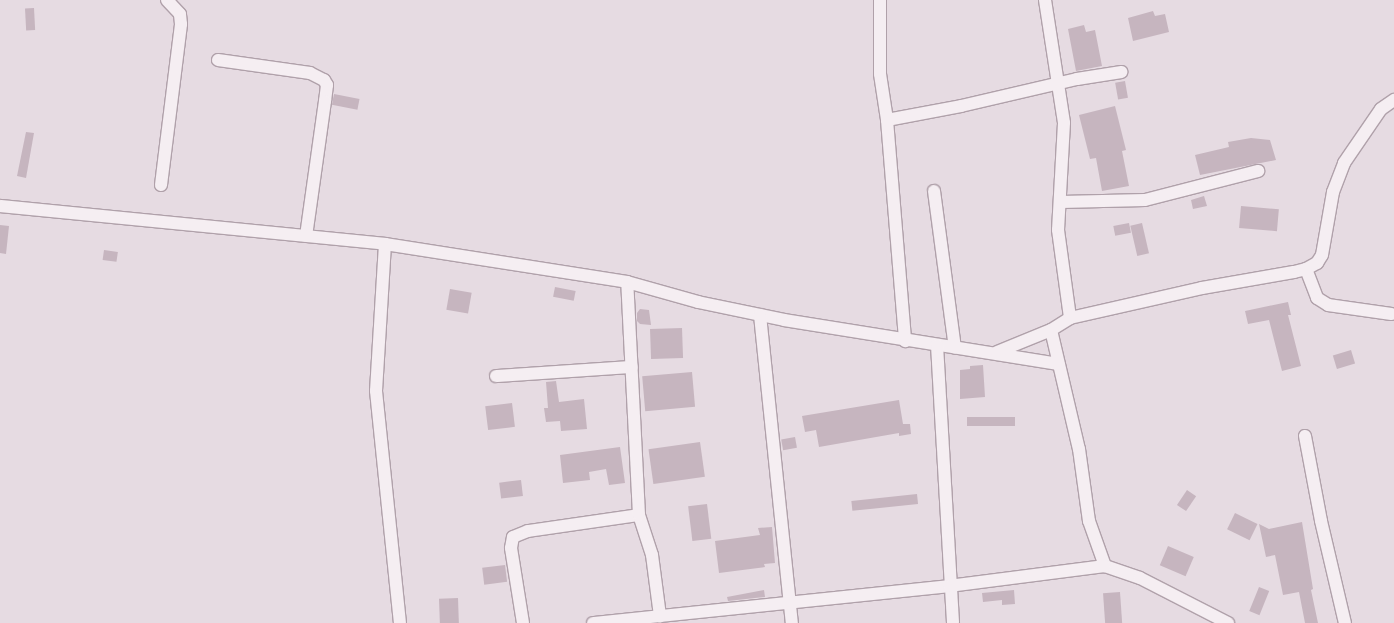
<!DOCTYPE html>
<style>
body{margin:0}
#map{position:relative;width:1394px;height:623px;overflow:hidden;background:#e6dbe2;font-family:"DejaVu Sans",sans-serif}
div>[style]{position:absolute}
.building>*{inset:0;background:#c6b5bf;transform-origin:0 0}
.roads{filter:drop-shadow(1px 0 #b0a1aa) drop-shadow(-1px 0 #b0a1aa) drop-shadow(0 1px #b0a1aa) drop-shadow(0 -1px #b0a1aa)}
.minor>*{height:12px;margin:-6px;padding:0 6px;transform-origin:6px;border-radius:6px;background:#f5eef2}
span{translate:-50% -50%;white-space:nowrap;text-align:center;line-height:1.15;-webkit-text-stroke:4px #f4eaf0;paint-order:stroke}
</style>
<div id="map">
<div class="building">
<i style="left:34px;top:8px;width:22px;height:9px;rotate:87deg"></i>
<i style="clip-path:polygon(1153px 11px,1155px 16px,1165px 14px,1169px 32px,1133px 41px,1128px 18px)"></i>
<i style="clip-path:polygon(1084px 25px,1086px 32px,1095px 30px,1102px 66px,1076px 71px,1068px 29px)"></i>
<i style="left:1125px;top:81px;width:17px;height:10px;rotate:80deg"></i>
<i style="left:334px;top:94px;width:26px;height:11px;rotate:11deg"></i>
<i style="clip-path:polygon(1115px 106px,1126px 150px,1122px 151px,1129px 186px,1102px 191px,1096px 158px,1090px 159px,1079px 115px)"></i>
<i style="clip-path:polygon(26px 132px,34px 133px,26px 178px,17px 176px)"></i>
<i style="clip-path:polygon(1251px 138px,1270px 140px,1276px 160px,1200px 175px,1195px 155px,1229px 147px,1228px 142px)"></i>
<i style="clip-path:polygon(1204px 196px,1207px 206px,1193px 209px,1191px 200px)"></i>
<i style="left:1241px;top:206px;width:38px;height:22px;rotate:5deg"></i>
<i style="left:1129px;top:223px;width:10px;height:16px;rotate:79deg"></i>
<i style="left:1142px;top:223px;width:31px;height:12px;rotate:77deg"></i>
<i style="clip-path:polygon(0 225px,9px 226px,6px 254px,0 253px)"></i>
<i style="left:104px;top:250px;width:14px;height:10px;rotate:8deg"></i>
<i style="left:555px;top:287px;width:21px;height:10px;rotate:11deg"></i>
<i style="left:450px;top:289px;width:22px;height:21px;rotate:10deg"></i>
<i style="clip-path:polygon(1288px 302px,1291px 315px,1288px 315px,1301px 366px,1282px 371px,1269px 320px,1248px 324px,1245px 311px)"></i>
<i style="clip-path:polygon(640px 309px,649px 310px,651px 325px,640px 324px,637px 321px,637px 313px)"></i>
<i style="left:682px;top:328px;width:30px;height:32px;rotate:88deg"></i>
<i style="left:1351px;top:350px;width:14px;height:19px;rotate:73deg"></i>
<i style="clip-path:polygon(983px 365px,985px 397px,960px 399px,960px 370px,970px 369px,970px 366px)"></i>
<i style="left:692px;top:372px;width:35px;height:50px;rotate:85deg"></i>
<i style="clip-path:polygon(556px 381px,559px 402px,584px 399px,587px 429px,561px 431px,560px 421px,546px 422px,544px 408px,548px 408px,546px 382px)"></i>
<i style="clip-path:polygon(899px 400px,903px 424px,910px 424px,911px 434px,899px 436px,899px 433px,819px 447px,816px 430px,805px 432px,802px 416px)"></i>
<i style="left:512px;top:403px;width:24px;height:27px;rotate:83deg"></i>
<i style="left:1015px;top:417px;width:9px;height:48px;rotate:90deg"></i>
<i style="left:795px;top:437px;width:11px;height:14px;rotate:80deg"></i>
<i style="left:700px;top:442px;width:35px;height:52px;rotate:82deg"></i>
<i style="clip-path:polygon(620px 447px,625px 483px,609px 485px,606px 469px,589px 472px,590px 480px,563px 483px,560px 455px)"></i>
<i style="left:521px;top:480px;width:16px;height:22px;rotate:83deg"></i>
<i style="left:1187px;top:490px;width:11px;height:18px;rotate:34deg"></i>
<i style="left:917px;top:494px;width:10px;height:66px;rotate:84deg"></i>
<i style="left:707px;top:504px;width:35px;height:19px;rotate:83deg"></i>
<i style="left:1235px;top:513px;width:25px;height:18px;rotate:26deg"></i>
<i style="clip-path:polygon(1302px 522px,1313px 589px,1311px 590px,1318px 623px,1305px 623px,1299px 592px,1283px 595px,1275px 555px,1266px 557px,1259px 524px,1269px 529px)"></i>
<i style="clip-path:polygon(772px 527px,775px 563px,764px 564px,765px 567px,719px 573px,715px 541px,760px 535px,758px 528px)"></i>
<i style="left:1168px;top:546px;width:28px;height:21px;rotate:23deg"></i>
<i style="left:505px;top:565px;width:17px;height:23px;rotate:83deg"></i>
<i style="left:1259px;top:587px;width:11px;height:26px;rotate:22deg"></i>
<i style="clip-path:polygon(764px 590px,765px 597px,728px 601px,727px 597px)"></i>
<i style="clip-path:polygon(1014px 590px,1015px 604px,1002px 605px,1002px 600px,983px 602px,982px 593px)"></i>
<i style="left:1120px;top:592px;width:31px;height:17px;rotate:86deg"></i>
<i style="left:458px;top:598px;width:25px;height:19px;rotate:88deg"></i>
</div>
<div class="roads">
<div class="minor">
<i style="left:880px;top:0;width:74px;rotate:90deg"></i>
<i style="left:880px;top:74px;width:47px;rotate:81.3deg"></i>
<i style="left:887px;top:120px;width:222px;rotate:85.3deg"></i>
<i style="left:1045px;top:0;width:124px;rotate:81.2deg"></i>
<i style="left:1064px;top:123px;width:107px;rotate:93.2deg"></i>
<i style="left:1058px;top:230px;width:89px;rotate:82.2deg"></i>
<i style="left:218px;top:60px;width:93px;rotate:8deg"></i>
<i style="left:310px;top:73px;width:16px;rotate:27deg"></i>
<i style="left:324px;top:80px;width:6px;rotate:59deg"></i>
<i style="left:327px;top:85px;width:16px;rotate:97deg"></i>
<i style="left:325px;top:101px;width:136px;rotate:98deg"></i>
<i style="left:887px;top:120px;width:75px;rotate:-10.7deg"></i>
<i style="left:961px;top:106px;width:119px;rotate:-13.1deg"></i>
<i style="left:1077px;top:79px;width:45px;rotate:-9deg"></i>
<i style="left:161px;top:185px;width:162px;rotate:-82.9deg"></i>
<i style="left:181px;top:24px;width:10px;rotate:-96deg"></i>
<i style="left:180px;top:14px;width:19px;rotate:-133deg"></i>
<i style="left:934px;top:191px;width:158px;rotate:82.4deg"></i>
<i style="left:1061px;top:202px;width:84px;rotate:-1.4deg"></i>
<i style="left:1145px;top:200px;width:117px;rotate:-14.4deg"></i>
<i style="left:0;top:206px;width:387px;rotate:5.6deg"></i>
<i style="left:385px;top:244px;width:245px;rotate:8.9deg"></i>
<i style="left:627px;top:282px;width:74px;rotate:15.7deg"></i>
<i style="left:698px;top:302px;width:88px;rotate:11.8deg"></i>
<i style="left:784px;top:320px;width:278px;rotate:9.1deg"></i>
<i style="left:385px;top:244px;width:147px;rotate:93.5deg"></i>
<i style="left:376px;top:391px;width:233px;rotate:84.1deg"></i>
<i style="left:1306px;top:269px;width:31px;rotate:69deg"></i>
<i style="left:1317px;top:298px;width:13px;rotate:32deg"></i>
<i style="left:1328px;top:305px;width:64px;rotate:8.1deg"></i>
<i style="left:760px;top:315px;width:310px;rotate:84.1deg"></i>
<i style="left:1051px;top:330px;width:122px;rotate:76.8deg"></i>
<i style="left:1079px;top:449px;width:73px;rotate:82.1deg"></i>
<i style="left:1089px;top:521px;width:48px;rotate:70.4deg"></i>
<i style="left:1105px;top:566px;width:37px;rotate:19deg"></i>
<i style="left:1140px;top:578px;width:99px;rotate:27.1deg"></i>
<i style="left:937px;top:345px;width:278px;rotate:86.7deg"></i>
<i style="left:997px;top:352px;width:58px;rotate:-22.2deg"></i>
<i style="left:1051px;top:330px;width:22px;rotate:-32deg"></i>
<i style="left:1070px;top:318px;width:135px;rotate:-12.8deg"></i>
<i style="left:1202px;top:288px;width:93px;rotate:-9.9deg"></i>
<i style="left:1294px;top:272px;width:12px;rotate:-14deg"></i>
<i style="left:1306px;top:269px;width:13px;rotate:-29deg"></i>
<i style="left:1317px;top:263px;width:9px;rotate:-58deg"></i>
<i style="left:1322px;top:255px;width:64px;rotate:-80.1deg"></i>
<i style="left:1333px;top:192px;width:31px;rotate:-69deg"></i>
<i style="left:1344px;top:163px;width:65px;rotate:-55.6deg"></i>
<i style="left:1381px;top:109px;width:16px;rotate:-35deg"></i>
<i style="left:496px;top:376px;width:136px;rotate:-3.8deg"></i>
<i style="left:1305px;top:436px;width:86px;rotate:79.3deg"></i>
<i style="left:1321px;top:521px;width:105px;rotate:76.8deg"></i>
<i style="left:639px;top:515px;width:42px;rotate:72deg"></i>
<i style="left:652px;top:555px;width:62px;rotate:82.5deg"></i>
<i style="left:523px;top:623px;width:76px;rotate:-99.1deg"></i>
<i style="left:511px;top:548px;width:11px;rotate:-80deg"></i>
<i style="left:513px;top:537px;width:16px;rotate:-22deg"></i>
<i style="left:528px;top:531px;width:112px;rotate:-8.2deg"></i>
<i style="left:639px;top:515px;width:233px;rotate:-92.9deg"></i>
<i style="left:593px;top:623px;width:358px;rotate:-5.9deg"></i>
<i style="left:949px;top:586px;width:157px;rotate:-7.3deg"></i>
</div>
</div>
</div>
